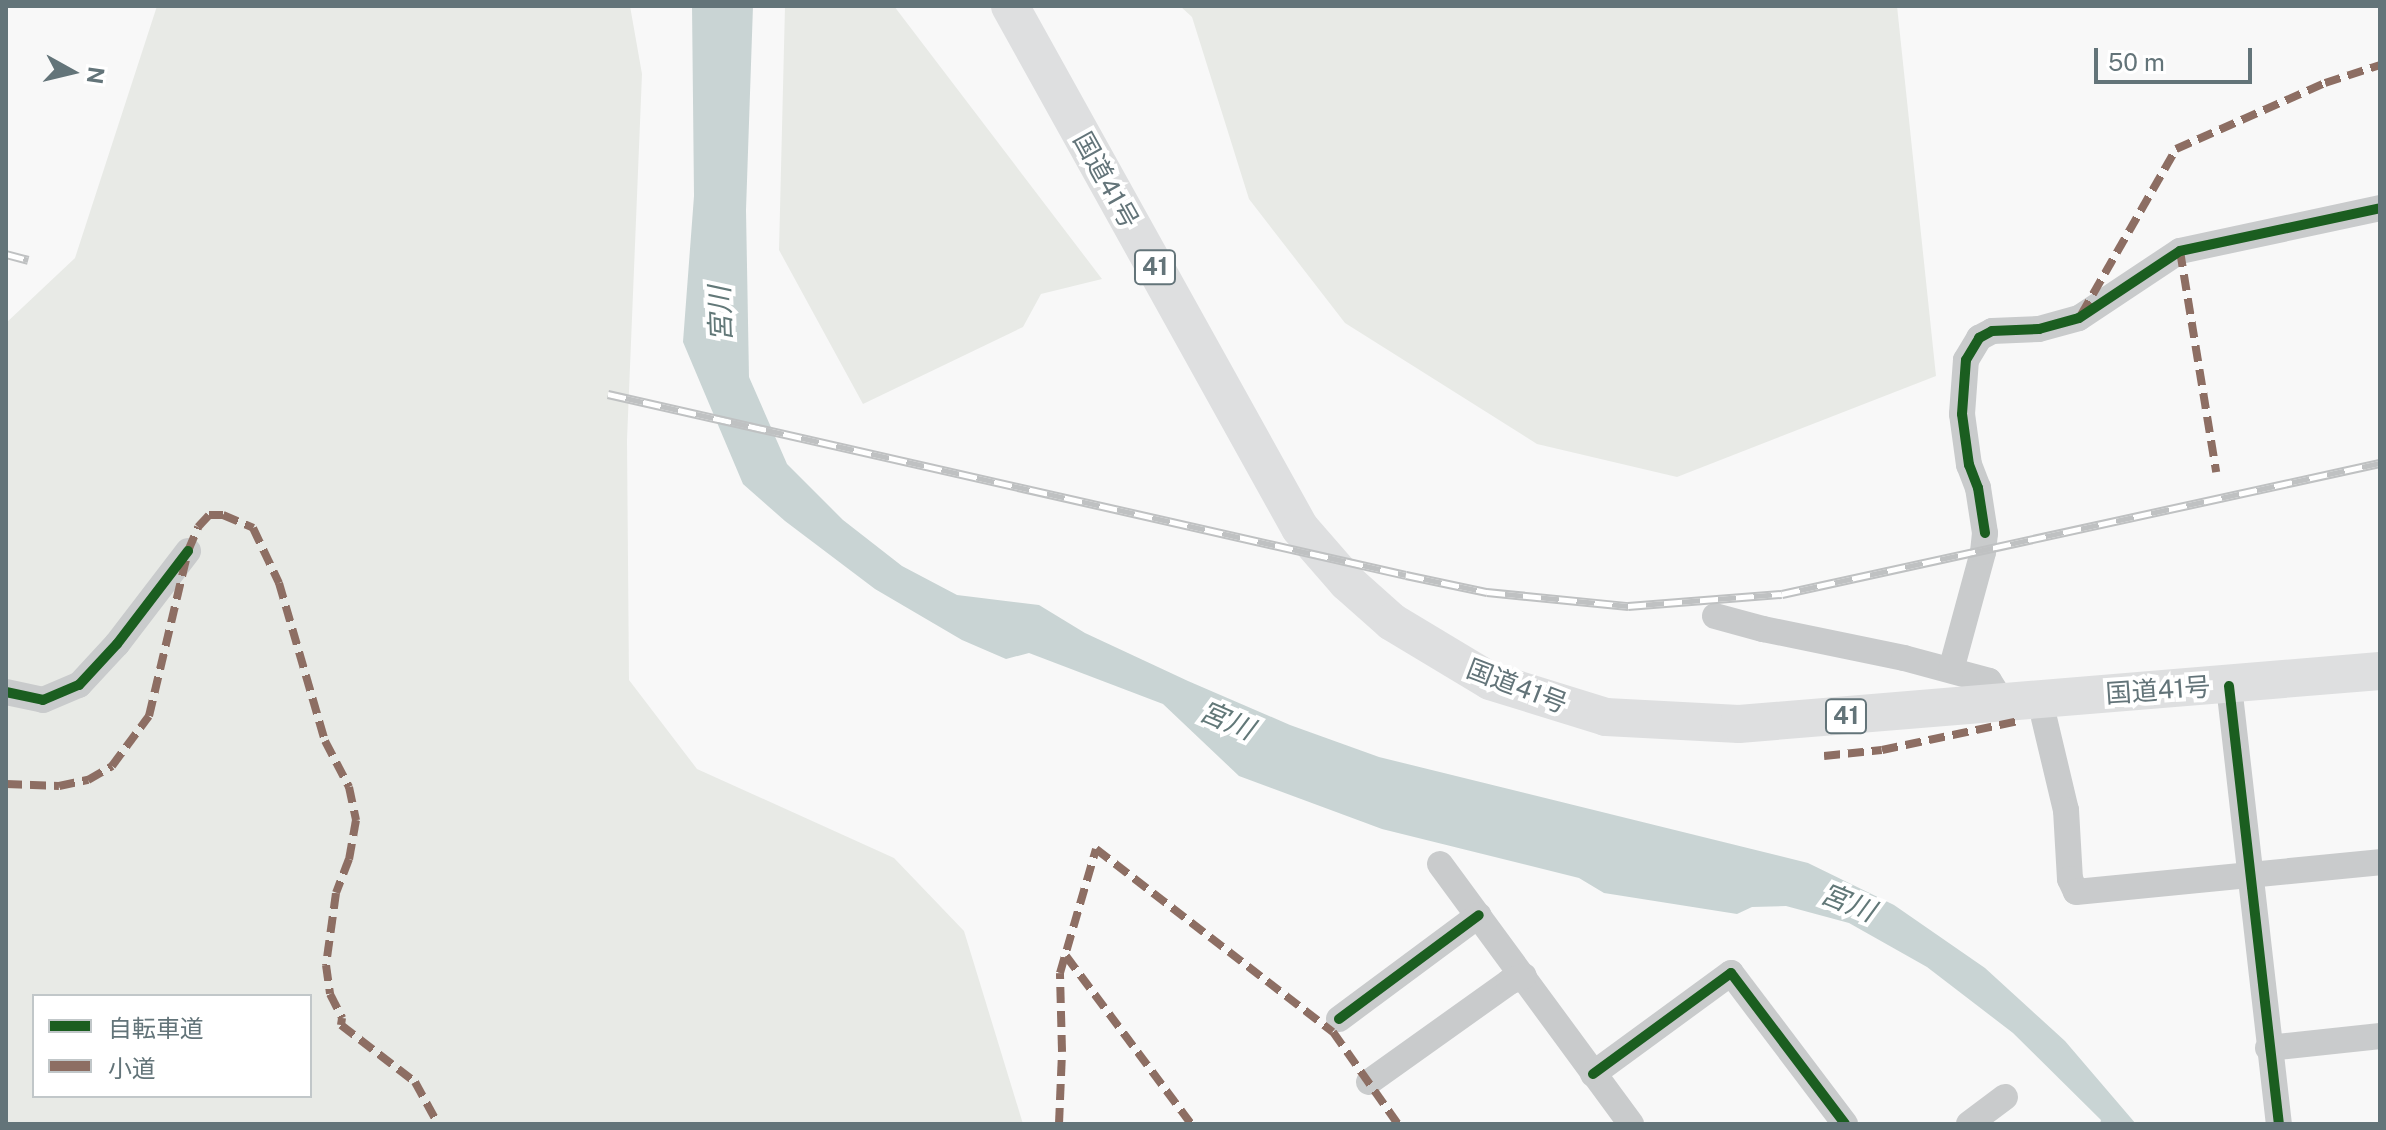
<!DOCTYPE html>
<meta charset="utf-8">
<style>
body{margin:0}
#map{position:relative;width:2386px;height:1130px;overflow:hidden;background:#f8f8f8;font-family:"Public Sans","Noto Sans JP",sans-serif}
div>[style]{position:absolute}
.green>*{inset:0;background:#e8eae6}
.water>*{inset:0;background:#c9d4d4}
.minor>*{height:26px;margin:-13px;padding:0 13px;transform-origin:13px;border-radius:13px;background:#c9cbcc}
.highway>*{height:38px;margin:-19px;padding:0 19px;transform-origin:19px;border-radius:19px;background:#dedfe0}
.rail>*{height:9px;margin-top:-4.5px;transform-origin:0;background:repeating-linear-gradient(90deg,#fff 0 18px,#bfc1c2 0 36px);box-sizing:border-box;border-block:2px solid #bfc1c2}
.quiet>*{height:8px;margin-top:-4px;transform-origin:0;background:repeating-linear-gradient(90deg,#8d6e63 0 16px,transparent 0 24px)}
.cycleway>*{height:10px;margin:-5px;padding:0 5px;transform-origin:5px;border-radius:5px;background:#1b5e20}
span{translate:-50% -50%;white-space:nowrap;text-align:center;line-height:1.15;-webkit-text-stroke:8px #fff;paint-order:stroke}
.shield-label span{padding:2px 6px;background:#fff;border:2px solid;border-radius:6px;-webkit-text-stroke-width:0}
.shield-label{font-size:24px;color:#637479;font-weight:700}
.street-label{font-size:26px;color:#637479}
.water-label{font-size:28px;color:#627878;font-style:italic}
.frame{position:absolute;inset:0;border:8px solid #637479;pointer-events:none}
.legend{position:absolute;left:32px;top:994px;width:280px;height:104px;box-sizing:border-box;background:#fff;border:2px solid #c1c7c9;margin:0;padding:10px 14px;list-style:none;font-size:24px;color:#637479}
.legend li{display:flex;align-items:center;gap:16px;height:40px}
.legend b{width:40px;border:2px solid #c1c7c9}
.north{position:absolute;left:32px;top:32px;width:80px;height:80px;-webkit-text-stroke:6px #fff;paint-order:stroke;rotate:98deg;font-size:22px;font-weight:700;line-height:32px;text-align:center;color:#637479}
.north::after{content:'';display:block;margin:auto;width:28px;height:36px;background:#637479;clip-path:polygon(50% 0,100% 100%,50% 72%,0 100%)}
.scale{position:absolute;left:2094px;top:48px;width:158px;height:36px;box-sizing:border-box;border:4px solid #637479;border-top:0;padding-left:10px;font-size:24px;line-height:28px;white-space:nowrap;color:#637479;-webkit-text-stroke:6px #fff;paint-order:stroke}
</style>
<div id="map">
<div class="green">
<i style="clip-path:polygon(evenodd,157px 6px,630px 6px,642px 74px,627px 440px,629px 680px,697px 769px,894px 858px,964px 931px,1023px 1124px,6px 1124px,6px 323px,75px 258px,157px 6px,34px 996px,310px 996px,310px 1096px,34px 1096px,34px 996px)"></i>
<i style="clip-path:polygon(785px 6px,894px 6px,1102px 279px,1041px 294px,1023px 327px,863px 404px,779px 250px)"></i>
<i style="clip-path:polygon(1180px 6px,1897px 6px,1936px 376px,1677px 477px,1537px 444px,1345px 323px,1249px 199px,1192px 17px)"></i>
</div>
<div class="water">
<i style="clip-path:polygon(692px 6px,753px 6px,746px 210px,749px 377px,787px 464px,843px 520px,902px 566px,957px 595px,1039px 605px,1085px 633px,1188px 681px,1290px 725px,1379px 757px,1808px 863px,1894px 905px,1985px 968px,2065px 1041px,2136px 1124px,2100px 1124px,2101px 1120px,2013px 1033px,1927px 967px,1849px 923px,1786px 906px,1752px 907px,1737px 914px,1604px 893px,1579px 878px,1382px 829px,1239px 776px,1163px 704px,1029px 653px,1006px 659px,962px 640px,875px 589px,785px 521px,743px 484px,683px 342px,694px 196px)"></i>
</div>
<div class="minor">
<i style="left:1715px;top:616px;width:50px;rotate:15.2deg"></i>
<i style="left:1763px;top:629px;width:144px;rotate:11.6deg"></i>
<i style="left:1904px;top:658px;width:88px;rotate:15.1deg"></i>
<i style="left:1989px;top:681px;width:25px;rotate:58deg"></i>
<i style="left:1951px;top:670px;width:122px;rotate:-74.8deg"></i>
<i style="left:1983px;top:552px;width:19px;rotate:-84deg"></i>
<i style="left:1985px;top:533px;width:46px;rotate:-98.8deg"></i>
<i style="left:1978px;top:488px;width:25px;rotate:-111deg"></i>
<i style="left:1969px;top:465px;width:51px;rotate:-97.8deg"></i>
<i style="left:1962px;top:414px;width:54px;rotate:-85.8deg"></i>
<i style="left:1966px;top:360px;width:26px;rotate:-59deg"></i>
<i style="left:1979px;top:338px;width:15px;rotate:-28deg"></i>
<i style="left:1992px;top:331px;width:47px;rotate:-2.4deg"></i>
<i style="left:2039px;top:329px;width:41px;rotate:-15.4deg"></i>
<i style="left:2079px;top:318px;width:121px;rotate:-33.6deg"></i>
<i style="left:2180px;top:251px;width:205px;rotate:-12.1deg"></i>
<i style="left:2229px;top:686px;width:441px;rotate:83.5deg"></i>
<i style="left:6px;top:692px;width:38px;rotate:12deg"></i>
<i style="left:43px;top:700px;width:39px;rotate:-23deg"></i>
<i style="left:79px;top:685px;width:56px;rotate:-47.2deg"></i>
<i style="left:117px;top:644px;width:117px;rotate:-52.6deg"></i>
<i style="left:2044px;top:718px;width:95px;rotate:76.6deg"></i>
<i style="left:2066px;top:810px;width:69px;rotate:86.7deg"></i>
<i style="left:2070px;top:879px;width:14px;rotate:65deg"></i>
<i style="left:2076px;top:892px;width:305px;rotate:-5.6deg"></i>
<i style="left:1440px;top:864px;width:323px;rotate:53.7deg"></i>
<i style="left:1339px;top:1019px;width:174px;rotate:-36.6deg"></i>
<i style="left:2268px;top:1048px;width:113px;rotate:-6.1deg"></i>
<i style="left:1593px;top:1074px;width:171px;rotate:-36.2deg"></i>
<i style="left:1731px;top:973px;width:189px;rotate:52.9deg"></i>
<i style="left:1369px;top:1082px;width:172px;rotate:-35.5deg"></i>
<i style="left:1509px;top:982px;width:16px;rotate:-22deg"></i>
<i style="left:1969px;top:1124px;width:45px;rotate:-36.9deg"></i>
</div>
<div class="highway">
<i style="left:1010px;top:6px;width:597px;rotate:60.95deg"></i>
<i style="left:1300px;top:528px;width:72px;rotate:49deg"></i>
<i style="left:1347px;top:582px;width:60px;rotate:41.6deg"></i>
<i style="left:1392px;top:622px;width:114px;rotate:31deg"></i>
<i style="left:1490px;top:681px;width:121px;rotate:17.2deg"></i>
<i style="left:1606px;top:717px;width:133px;rotate:3deg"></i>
<i style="left:1739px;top:724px;width:643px;rotate:-4.73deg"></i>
</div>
<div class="rail">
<i style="left:6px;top:254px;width:23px;rotate:15deg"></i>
<i style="left:608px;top:394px;width:818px;rotate:12.78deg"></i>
<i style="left:1406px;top:575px;width:83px;rotate:11.9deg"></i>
<i style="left:1487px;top:592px;width:142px;rotate:5.7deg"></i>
<i style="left:1628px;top:606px;width:154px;rotate:-4.5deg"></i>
<i style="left:1782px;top:594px;width:612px;rotate:-12.36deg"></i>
</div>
<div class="quiet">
<i style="left:2180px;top:251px;width:224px;rotate:80.7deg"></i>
<i style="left:2081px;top:315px;width:191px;rotate:-60.2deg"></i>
<i style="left:2176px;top:149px;width:163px;rotate:-23.9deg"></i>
<i style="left:2325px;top:83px;width:58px;rotate:-18.1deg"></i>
<i style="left:1824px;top:756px;width:58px;rotate:-5.9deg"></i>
<i style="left:1882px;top:750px;width:139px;rotate:-12deg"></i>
<i style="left:6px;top:784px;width:53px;rotate:2.2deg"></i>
<i style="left:59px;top:786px;width:30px;rotate:-12deg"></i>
<i style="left:88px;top:780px;width:28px;rotate:-30deg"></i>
<i style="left:112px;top:766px;width:62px;rotate:-53.5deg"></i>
<i style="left:149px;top:716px;width:170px;rotate:-76.7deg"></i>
<i style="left:188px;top:551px;width:26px;rotate:-67deg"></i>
<i style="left:198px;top:527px;width:16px;rotate:-47deg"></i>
<i style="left:209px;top:515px;width:14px"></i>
<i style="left:223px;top:515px;width:33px;rotate:23deg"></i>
<i style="left:253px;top:528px;width:61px;rotate:64.7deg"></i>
<i style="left:279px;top:583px;width:165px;rotate:73.8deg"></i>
<i style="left:325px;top:741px;width:52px;rotate:62.4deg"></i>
<i style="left:349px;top:787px;width:34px;rotate:78deg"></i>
<i style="left:356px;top:820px;width:40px;rotate:100deg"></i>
<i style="left:349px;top:859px;width:36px;rotate:111deg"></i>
<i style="left:336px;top:893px;width:73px;rotate:97.9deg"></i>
<i style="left:326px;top:965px;width:29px;rotate:82deg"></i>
<i style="left:330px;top:994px;width:27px;rotate:63deg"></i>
<i style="left:342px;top:1018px;width:7px;rotate:98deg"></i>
<i style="left:341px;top:1025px;width:93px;rotate:37.6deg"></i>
<i style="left:415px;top:1082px;width:48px;rotate:61.3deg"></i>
<i style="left:1066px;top:956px;width:209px;rotate:53.3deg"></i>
<i style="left:1059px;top:1124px;width:73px;rotate:-87.6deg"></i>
<i style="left:1062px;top:1051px;width:78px;rotate:-91.5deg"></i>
<i style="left:1060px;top:973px;width:129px;rotate:-73.8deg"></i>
<i style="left:1096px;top:849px;width:299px;rotate:37.7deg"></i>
<i style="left:1333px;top:1032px;width:113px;rotate:54.8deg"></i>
</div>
<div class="cycleway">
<i style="left:1985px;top:533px;width:46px;rotate:-98.8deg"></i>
<i style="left:1978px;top:488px;width:25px;rotate:-111deg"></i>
<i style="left:1969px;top:465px;width:51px;rotate:-97.8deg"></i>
<i style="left:1962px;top:414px;width:54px;rotate:-85.8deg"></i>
<i style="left:1966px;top:360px;width:26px;rotate:-59deg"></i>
<i style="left:1979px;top:338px;width:15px;rotate:-28deg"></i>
<i style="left:1992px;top:331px;width:47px;rotate:-2.4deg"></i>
<i style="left:2039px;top:329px;width:41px;rotate:-15.4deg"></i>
<i style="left:2079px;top:318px;width:121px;rotate:-33.6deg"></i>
<i style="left:2180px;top:251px;width:205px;rotate:-12.1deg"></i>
<i style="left:2229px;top:686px;width:441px;rotate:83.5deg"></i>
<i style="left:6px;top:692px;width:38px;rotate:12deg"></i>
<i style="left:43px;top:700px;width:39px;rotate:-23deg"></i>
<i style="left:79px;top:685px;width:56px;rotate:-47.2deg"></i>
<i style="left:117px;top:644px;width:117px;rotate:-52.6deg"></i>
<i style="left:1339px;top:1019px;width:174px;rotate:-36.6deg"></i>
<i style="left:1593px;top:1074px;width:171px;rotate:-36.2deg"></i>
<i style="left:1731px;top:973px;width:189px;rotate:52.9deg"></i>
</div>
<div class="shield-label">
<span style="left:1155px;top:267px">41</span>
<span style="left:1846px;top:716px">41</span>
</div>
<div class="street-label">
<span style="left:1106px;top:180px;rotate:61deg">国道41号</span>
<span style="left:1517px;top:686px;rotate:21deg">国道41号</span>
<span style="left:2158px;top:690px;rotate:-4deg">国道41号</span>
</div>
<div class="water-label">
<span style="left:720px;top:314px;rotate:-92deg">宮川</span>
<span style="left:1227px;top:720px;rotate:23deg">宮川</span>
<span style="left:1848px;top:902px;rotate:22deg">宮川</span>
</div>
<div class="frame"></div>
<ul class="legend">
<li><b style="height:10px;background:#1b5e20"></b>自転車道</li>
<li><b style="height:10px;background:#8d6e63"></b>小道</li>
</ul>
<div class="north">N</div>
<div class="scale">50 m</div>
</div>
